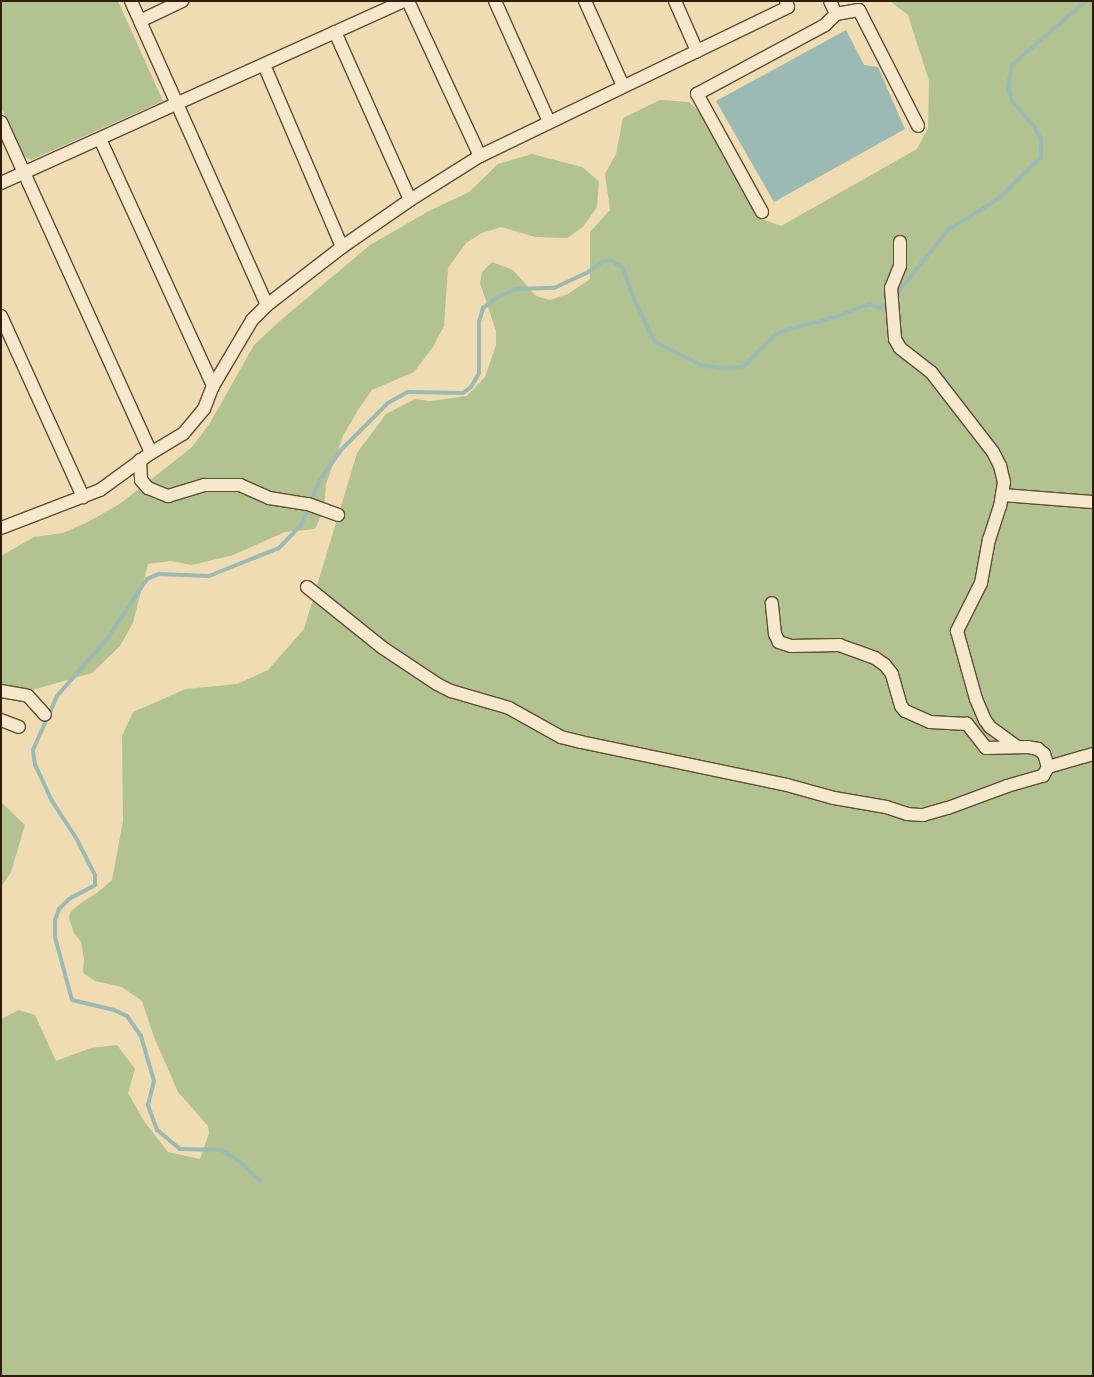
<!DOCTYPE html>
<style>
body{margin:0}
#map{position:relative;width:1094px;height:1377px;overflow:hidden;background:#f0dcb2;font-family:"Libre Caslon Text",serif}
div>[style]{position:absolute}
.green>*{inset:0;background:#b3c291}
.water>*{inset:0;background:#9bbab3}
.stream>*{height:4px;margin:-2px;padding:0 2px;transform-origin:2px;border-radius:2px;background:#9bbab3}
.roads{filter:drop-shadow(1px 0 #5f4c35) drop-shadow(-1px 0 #5f4c35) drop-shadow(0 1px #5f4c35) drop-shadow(0 -1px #5f4c35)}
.minor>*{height:12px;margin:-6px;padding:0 6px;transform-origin:6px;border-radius:6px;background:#f5e8cd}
span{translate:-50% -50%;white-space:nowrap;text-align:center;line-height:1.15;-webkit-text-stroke:4px #f5e8cd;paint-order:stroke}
.frame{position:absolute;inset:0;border:2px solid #2f1c0b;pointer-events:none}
</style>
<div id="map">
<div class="green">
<i style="clip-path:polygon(1px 1px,118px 1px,163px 101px,31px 160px,22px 155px,1px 107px)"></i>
<i style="clip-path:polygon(890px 1px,1093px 1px,1093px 1376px,1px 1376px,1px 1019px,19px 1010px,35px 1015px,56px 1061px,91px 1048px,117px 1045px,135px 1069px,128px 1093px,144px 1121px,168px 1152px,200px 1159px,209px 1133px,208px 1126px,178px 1092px,154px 1037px,142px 1001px,122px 987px,95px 981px,83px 973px,84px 959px,81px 942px,74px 933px,69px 918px,70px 912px,81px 903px,97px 893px,112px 880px,123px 821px,122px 736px,133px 712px,186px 689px,237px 684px,268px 670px,304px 629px,357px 453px,386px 414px,415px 399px,430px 401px,467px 396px,485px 377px,496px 345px,496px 331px,480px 283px,482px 272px,492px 262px,513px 270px,536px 296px,550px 300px,568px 294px,590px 279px,590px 232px,610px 210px,605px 174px,616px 154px,623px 118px,660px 100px,689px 102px,713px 126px,757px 217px,781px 226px,917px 149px,928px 128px,929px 81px,908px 15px)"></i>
<i style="clip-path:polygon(532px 154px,582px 167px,599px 181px,597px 207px,583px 227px,567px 238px,535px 237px,501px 227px,482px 233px,466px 243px,448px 268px,444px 326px,433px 347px,414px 372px,372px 390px,358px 410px,343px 436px,326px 484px,324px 509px,315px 529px,285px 532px,233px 555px,192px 565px,171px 561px,148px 564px,133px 623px,120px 646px,92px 673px,1px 699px,1px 556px,34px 537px,63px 533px,86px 523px,118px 505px,148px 482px,192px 447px,210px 423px,254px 345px,281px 320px,370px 245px,429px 211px,469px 192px,498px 164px)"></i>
<i style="clip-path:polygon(1px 802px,25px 825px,11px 872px,1px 887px)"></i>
</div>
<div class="water">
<i style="clip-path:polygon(846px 30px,864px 65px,878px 67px,905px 129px,774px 202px,716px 101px)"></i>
</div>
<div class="stream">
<i style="left:895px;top:296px;width:85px;rotate:-51.2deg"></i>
<i style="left:948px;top:230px;width:59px;rotate:-31.8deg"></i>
<i style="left:998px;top:199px;width:60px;rotate:-44.3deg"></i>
<i style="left:1041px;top:157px;width:18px;rotate:-90deg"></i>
<i style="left:1041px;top:139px;width:16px;rotate:-120deg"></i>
<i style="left:1033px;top:125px;width:32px;rotate:-131deg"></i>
<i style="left:1012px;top:101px;width:16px;rotate:-105deg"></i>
<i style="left:1008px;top:86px;width:21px;rotate:-79deg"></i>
<i style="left:1012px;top:65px;width:98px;rotate:-40.9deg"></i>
<i style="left:260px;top:1181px;width:27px;rotate:-135deg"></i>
<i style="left:241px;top:1162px;width:22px;rotate:-148deg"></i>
<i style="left:222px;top:1150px;width:42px;rotate:-178.6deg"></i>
<i style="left:180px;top:1149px;width:30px;rotate:-140deg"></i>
<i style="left:157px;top:1130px;width:27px;rotate:-110deg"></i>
<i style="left:148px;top:1105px;width:25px;rotate:-76deg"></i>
<i style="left:154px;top:1081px;width:47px;rotate:-106.1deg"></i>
<i style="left:141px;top:1036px;width:24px;rotate:-125deg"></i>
<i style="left:127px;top:1016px;width:14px;rotate:-155deg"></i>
<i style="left:114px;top:1010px;width:43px;rotate:-166.6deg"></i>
<i style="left:72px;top:1000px;width:65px;rotate:-105.1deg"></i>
<i style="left:55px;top:937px;width:17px;rotate:-90deg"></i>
<i style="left:55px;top:920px;width:12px;rotate:-70deg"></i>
<i style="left:59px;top:909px;width:14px;rotate:-45deg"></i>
<i style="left:69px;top:899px;width:30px;rotate:-28deg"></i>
<i style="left:95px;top:885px;width:10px;rotate:-90deg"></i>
<i style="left:95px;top:875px;width:38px;rotate:-117deg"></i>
<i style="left:78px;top:841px;width:48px;rotate:-123deg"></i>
<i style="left:52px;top:801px;width:40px;rotate:-115deg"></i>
<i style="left:35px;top:765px;width:15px;rotate:-98deg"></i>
<i style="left:33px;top:750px;width:59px;rotate:-66deg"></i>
<i style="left:57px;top:696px;width:76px;rotate:-48.7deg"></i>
<i style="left:107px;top:639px;width:72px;rotate:-56.3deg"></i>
<i style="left:147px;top:579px;width:13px;rotate:-23deg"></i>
<i style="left:159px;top:574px;width:50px;rotate:2.3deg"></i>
<i style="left:209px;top:576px;width:75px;rotate:-21.8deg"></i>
<i style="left:279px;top:548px;width:32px;rotate:-46deg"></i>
<i style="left:301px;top:525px;width:49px;rotate:-67.1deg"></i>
<i style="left:320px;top:480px;width:35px;rotate:-55deg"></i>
<i style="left:340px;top:451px;width:68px;rotate:-45deg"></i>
<i style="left:388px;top:403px;width:23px;rotate:-29deg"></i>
<i style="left:408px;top:392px;width:55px;rotate:1deg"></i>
<i style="left:463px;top:393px;width:10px;rotate:-37deg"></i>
<i style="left:471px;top:387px;width:16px;rotate:-60deg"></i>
<i style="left:479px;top:373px;width:51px;rotate:-90deg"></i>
<i style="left:479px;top:322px;width:15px;rotate:-74deg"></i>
<i style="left:483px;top:308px;width:19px;rotate:-36deg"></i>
<i style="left:498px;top:297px;width:20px;rotate:-24deg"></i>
<i style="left:516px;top:289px;width:38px;rotate:-2deg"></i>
<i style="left:554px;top:288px;width:38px;rotate:-25deg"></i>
<i style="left:588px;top:272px;width:17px;rotate:-36deg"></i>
<i style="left:602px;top:262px;width:10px;rotate:-6deg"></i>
<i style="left:612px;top:261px;width:12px;rotate:31deg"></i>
<i style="left:622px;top:267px;width:36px;rotate:69deg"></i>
<i style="left:635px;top:301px;width:46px;rotate:64deg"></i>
<i style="left:655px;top:342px;width:51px;rotate:26.6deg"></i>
<i style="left:701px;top:365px;width:19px;rotate:9deg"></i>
<i style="left:720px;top:368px;width:23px;rotate:-2deg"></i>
<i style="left:743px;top:367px;width:48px;rotate:-45deg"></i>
<i style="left:777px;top:333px;width:63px;rotate:-15.6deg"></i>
<i style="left:838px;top:316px;width:33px;rotate:-21deg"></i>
<i style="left:869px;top:304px;width:11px;rotate:22deg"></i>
<i style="left:879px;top:308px;width:12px;rotate:-35deg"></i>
</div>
<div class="roads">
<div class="minor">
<i style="left:131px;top:1px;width:333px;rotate:65.9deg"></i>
<i style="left:408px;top:1px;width:171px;rotate:65.1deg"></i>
<i style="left:495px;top:1px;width:133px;rotate:65.9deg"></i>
<i style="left:585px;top:1px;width:93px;rotate:65.9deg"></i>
<i style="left:675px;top:1px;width:55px;rotate:66.3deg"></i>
<i style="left:830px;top:1px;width:14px;rotate:65deg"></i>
<i style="left:140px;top:21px;width:47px;rotate:-25.5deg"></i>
<i style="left:335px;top:32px;width:184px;rotate:65.9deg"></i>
<i style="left:264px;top:65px;width:198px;rotate:66.8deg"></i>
<i style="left:1px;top:122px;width:363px;rotate:65.6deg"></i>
<i style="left:100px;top:139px;width:272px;rotate:65.4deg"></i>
<i style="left:1px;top:183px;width:442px;rotate:-24.3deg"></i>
<i style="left:762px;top:212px;width:135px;rotate:-118.8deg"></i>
<i style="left:697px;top:94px;width:145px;rotate:-28.3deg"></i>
<i style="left:825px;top:25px;width:16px;rotate:-45deg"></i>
<i style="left:836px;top:14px;width:23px;rotate:-10deg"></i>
<i style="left:859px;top:10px;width:130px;rotate:63deg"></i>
<i style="left:900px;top:242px;width:24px;rotate:90deg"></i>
<i style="left:900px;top:266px;width:24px;rotate:112deg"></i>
<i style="left:891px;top:288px;width:51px;rotate:85.5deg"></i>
<i style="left:895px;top:339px;width:10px;rotate:61deg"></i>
<i style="left:900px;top:348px;width:39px;rotate:38deg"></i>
<i style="left:931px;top:372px;width:101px;rotate:52.2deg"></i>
<i style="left:993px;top:452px;width:16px;rotate:63deg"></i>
<i style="left:1000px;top:466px;width:16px;rotate:76deg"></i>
<i style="left:1004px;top:482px;width:24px;rotate:99deg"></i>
<i style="left:1000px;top:506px;width:35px;rotate:108deg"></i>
<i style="left:989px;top:539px;width:45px;rotate:100.3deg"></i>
<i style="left:981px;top:583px;width:54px;rotate:116.6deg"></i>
<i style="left:957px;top:631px;width:71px;rotate:74.4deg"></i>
<i style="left:976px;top:699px;width:23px;rotate:67deg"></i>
<i style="left:985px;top:720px;width:9px;rotate:54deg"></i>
<i style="left:990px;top:727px;width:34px;rotate:36deg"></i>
<i style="left:1px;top:316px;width:199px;rotate:65.6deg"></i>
<i style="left:140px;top:460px;width:20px;rotate:87deg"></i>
<i style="left:141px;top:480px;width:11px;rotate:49deg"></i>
<i style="left:148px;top:488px;width:22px;rotate:22deg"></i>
<i style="left:168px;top:496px;width:38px;rotate:-17deg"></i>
<i style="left:204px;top:485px;width:36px"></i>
<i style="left:240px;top:485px;width:32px;rotate:24deg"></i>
<i style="left:269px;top:498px;width:39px;rotate:9deg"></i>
<i style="left:308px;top:504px;width:32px;rotate:20deg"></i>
<i style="left:1002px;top:495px;width:91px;rotate:4.4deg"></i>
<i style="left:1px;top:528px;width:106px;rotate:-21deg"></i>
<i style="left:100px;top:490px;width:63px;rotate:-36deg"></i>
<i style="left:151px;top:453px;width:37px;rotate:-31deg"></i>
<i style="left:183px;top:434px;width:33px;rotate:-50deg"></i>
<i style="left:204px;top:409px;width:25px;rotate:-69deg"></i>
<i style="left:213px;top:386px;width:77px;rotate:-59.4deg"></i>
<i style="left:252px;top:320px;width:21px;rotate:-45deg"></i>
<i style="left:267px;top:305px;width:95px;rotate:-37.7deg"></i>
<i style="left:342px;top:247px;width:83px;rotate:-34.7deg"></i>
<i style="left:410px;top:200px;width:83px;rotate:-32.2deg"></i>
<i style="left:480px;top:156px;width:342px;rotate:-25.8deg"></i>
<i style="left:788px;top:7px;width:6px;rotate:-108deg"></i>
<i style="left:307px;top:587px;width:97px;rotate:38.8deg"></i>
<i style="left:383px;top:648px;width:65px;rotate:33.7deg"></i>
<i style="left:437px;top:684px;width:16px;rotate:27deg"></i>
<i style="left:451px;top:691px;width:60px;rotate:16.3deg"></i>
<i style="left:509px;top:708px;width:60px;rotate:29.1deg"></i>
<i style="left:561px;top:737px;width:21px;rotate:14deg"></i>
<i style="left:581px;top:742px;width:210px;rotate:11.8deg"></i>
<i style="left:787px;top:785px;width:49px;rotate:15.5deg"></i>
<i style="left:834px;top:798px;width:53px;rotate:9.8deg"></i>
<i style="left:886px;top:807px;width:22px;rotate:18deg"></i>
<i style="left:907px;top:814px;width:16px;rotate:4deg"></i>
<i style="left:923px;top:815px;width:26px;rotate:-16deg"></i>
<i style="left:948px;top:808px;width:63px;rotate:-20.4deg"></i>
<i style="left:1007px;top:786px;width:37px;rotate:-16deg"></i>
<i style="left:1043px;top:776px;width:10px;rotate:-61deg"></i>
<i style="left:1048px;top:767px;width:14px;rotate:-107deg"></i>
<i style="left:1044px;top:754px;width:8px;rotate:-140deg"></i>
<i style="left:1038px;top:749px;width:10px;rotate:-169deg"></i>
<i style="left:1028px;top:747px;width:42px;rotate:178.6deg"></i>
<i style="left:986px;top:748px;width:31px;rotate:-128deg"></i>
<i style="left:967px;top:724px;width:37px;rotate:-177deg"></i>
<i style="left:930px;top:722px;width:27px;rotate:-156deg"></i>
<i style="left:905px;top:711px;width:6px;rotate:-129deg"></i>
<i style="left:901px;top:706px;width:33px;rotate:-106deg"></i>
<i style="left:892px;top:674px;width:11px;rotate:-128deg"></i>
<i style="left:885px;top:665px;width:12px;rotate:-145deg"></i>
<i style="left:875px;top:658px;width:37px;rotate:-160deg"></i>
<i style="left:840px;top:645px;width:49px;rotate:178.8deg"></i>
<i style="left:791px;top:646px;width:13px;rotate:-162deg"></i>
<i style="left:779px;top:642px;width:9px;rotate:-117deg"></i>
<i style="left:775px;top:634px;width:31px;rotate:-96deg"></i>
<i style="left:1px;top:691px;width:27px;rotate:10deg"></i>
<i style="left:28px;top:696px;width:25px;rotate:48deg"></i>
<i style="left:1px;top:720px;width:19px;rotate:21deg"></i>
<i style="left:1048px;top:767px;width:47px;rotate:-16.1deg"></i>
</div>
</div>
<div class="frame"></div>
</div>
